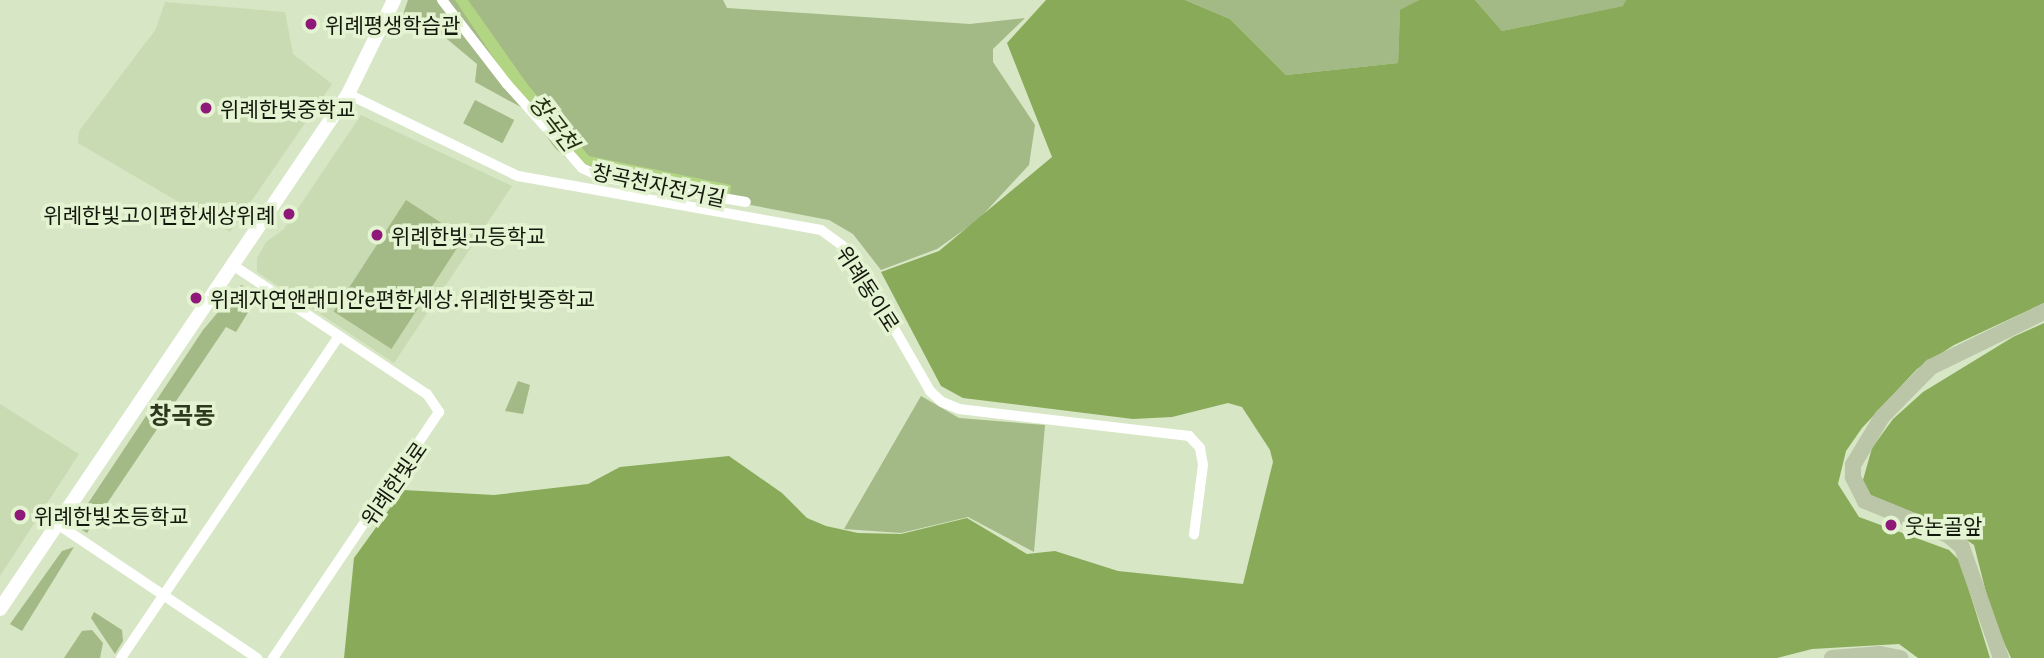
<!DOCTYPE html>
<meta charset="utf-8">
<style>
body{margin:0}
#map{position:relative;width:2044px;height:658px;overflow:hidden;background:#d7e6c4;font-family:Literata,"Noto Sans KR",serif}
div>[style]{position:absolute}
.built>*{inset:0;background:#c9dbb2}
.green>*{inset:0;background:#a3b986;transform-origin:0 0}
.forest>*{inset:0;background:#89aa59}
.water>*{inset:0;background:#b2d583}
.minor>*{height:10px;margin:-5px;padding:0 5px;transform-origin:5px;border-radius:5px;background:#fff}
.tertiary>*{height:14px;margin:-7px;padding:0 7px;transform-origin:7px;border-radius:7px;background:#fff}
.secondary>*{height:16px;margin:-8px;padding:0 8px;transform-origin:8px;border-radius:8px;background:#bbc6a9}
.dots>*{width:19px;height:19px;translate:-50% -50%;box-sizing:border-box;border:4px solid #e4f3d1;border-radius:50%}
span{translate:-50% -50%;white-space:nowrap;text-align:center;line-height:1.15;-webkit-text-stroke:7px #e4f3d1;paint-order:stroke}
.poi-label{font-size:21px;color:#13180c}
.left{translate:0 -50%;text-align:left}
.right{translate:-100% -50%;text-align:right}
.street-label{font-size:21px;color:#13180c}
.water-label{font-size:23px;color:#23300e;font-style:italic}
.quarter-label{font-size:24px;color:#2d391d;font-weight:700}
</style>
<div id="map">
<div class="built">
<i style="clip-path:polygon(165px 2px,285px 12px,293px 54px,332px 84px,230px 232px,78px 143px,79px 131px,156px 29px)"></i>
<i style="clip-path:polygon(361px 115px,512px 186px,394px 363px,257px 272px,257px 258px,266px 242px,284px 229px)"></i>
<i style="clip-path:polygon(0 404px,79px 454px,0 576px)"></i>
</div>
<div class="green">
<i style="clip-path:polygon(408px 0,723px 0,727px 8px,970px 24px,1025px 18px,993px 49px,993px 62px,1035px 125px,1029px 165px,978px 220px,937px 249px,881px 270px,853px 234px,829px 220px,583px 173px,555px 148px,528px 111px,475px 82px,477px 64px,423px 19px,402px 17px)"></i>
<i style="clip-path:polygon(1185px 0,1419px 0,1400px 11px,1398px 63px,1286px 75px,1230px 19px)"></i>
<i style="clip-path:polygon(1475px 0,1626px 0,1624px 6px,1502px 31px)"></i>
<i style="left:475px;top:100px;width:44px;height:26px;rotate:27deg"></i>
<i style="left:406px;top:200px;width:69px;height:133px;rotate:33deg"></i>
<i style="clip-path:polygon(241px 285px,260px 293px,236px 332px,226px 327px,87px 533px,79px 528px,79px 517px,203px 330px)"></i>
<i style="clip-path:polygon(518px 381px,530px 385px,523px 414px,505px 411px)"></i>
<i style="clip-path:polygon(921px 396px,959px 418px,1045px 425px,1034px 552px,968px 517px,901px 533px,844px 529px)"></i>
<i style="clip-path:polygon(74px 547px,22px 631px,10px 624px,62px 551px)"></i>
<i style="clip-path:polygon(94px 612px,122px 630px,123px 641px,115px 654px,91px 618px)"></i>
<i style="clip-path:polygon(92px 630px,103px 643px,100px 658px,64px 658px,82px 631px)"></i>
</div>
<div class="forest">
<i style="clip-path:polygon(1046px 0,1185px 0,1230px 19px,1286px 75px,1398px 63px,1400px 10px,1419px 0,1475px 0,1502px 31px,1623px 6px,1626px 0,2044px 0,2044px 303px,1954px 345px,1917px 369px,1862px 428px,1846px 451px,1838px 484px,1859px 517px,1949px 550px,1960px 561px,1990px 658px,1918px 658px,1899px 644px,1812px 649px,1777px 658px,344px 658px,354px 558px,403px 490px,494px 495px,588px 484px,620px 467px,729px 456px,782px 493px,807px 518px,826px 526px,858px 533px,901px 534px,967px 518px,1027px 554px,1055px 551px,1118px 571px,1243px 584px,1273px 462px,1270px 450px,1242px 407px,1228px 403px,1172px 417px,1133px 419px,963px 398px,941px 386px,881px 272px,939px 251px,1052px 157px,1007px 43px)"></i>
<i style="clip-path:polygon(2044px 323px,2044px 658px,2011px 658px,1992px 616px,1974px 545px,1955px 532px,1876px 503px,1861px 487px,1872px 448px,1893px 419px,1923px 392px,2013px 337px)"></i>
</div>
<div class="water">
<i style="clip-path:polygon(455px 0,468px 0,528px 85px,589px 156px,731px 185px,730px 194px,600px 170px,582px 162px,509px 81px)"></i>
</div>
<div class="minor">
<i style="left:442px;top:0;width:106px;rotate:52.3deg"></i>
<i style="left:507px;top:84px;width:113px;rotate:48.2deg"></i>
<i style="left:582px;top:168px;width:21px;rotate:25deg"></i>
<i style="left:601px;top:177px;width:147px;rotate:9.8deg"></i>
<i style="left:348px;top:94px;width:189px;rotate:25.8deg"></i>
<i style="left:518px;top:176px;width:308px;rotate:10.1deg"></i>
<i style="left:821px;top:230px;width:34px;rotate:36deg"></i>
<i style="left:849px;top:250px;width:163px;rotate:60.1deg"></i>
<i style="left:930px;top:391px;width:16px;rotate:43deg"></i>
<i style="left:942px;top:402px;width:18px;rotate:22deg"></i>
<i style="left:959px;top:409px;width:232px;rotate:6.7deg"></i>
<i style="left:1189px;top:436px;width:16px;rotate:47deg"></i>
<i style="left:1200px;top:448px;width:17px;rotate:80deg"></i>
<i style="left:1203px;top:465px;width:70px;rotate:97.4deg"></i>
<i style="left:231px;top:264px;width:235px;rotate:33.6deg"></i>
<i style="left:427px;top:394px;width:22px;rotate:56deg"></i>
<i style="left:439px;top:412px;width:297px;rotate:124deg"></i>
<i style="left:59px;top:525px;width:239px;rotate:33.9deg"></i>
<i style="left:121px;top:658px;width:387px;rotate:-55.9deg"></i>
</div>
<div class="tertiary">
<i style="left:0;top:609px;width:622px;rotate:-55.95deg"></i>
<i style="left:348px;top:94px;width:105px;rotate:-63.9deg"></i>
</div>
<div class="secondary">
<i style="left:1832px;top:658px;width:48px;rotate:-4.8deg"></i>
<i style="left:1880px;top:654px;width:21px;rotate:11deg"></i>
<i style="left:2001px;top:658px;width:118px;rotate:-109.4deg"></i>
<i style="left:1962px;top:547px;width:18px;rotate:-139deg"></i>
<i style="left:1948px;top:535px;width:90px;rotate:-157.7deg"></i>
<i style="left:1865px;top:501px;width:27px;rotate:-117deg"></i>
<i style="left:1853px;top:477px;width:12px;rotate:-90deg"></i>
<i style="left:1853px;top:465px;width:56px;rotate:-58.9deg"></i>
<i style="left:1882px;top:417px;width:70px;rotate:-45.6deg"></i>
<i style="left:1931px;top:367px;width:126px;rotate:-26deg"></i>
</div>
<div class="dots">
<i style="left:311px;top:24px;background:#8f1979"></i>
<i style="left:206px;top:108px;background:#8f1979"></i>
<i style="left:289px;top:214px;background:#8f1979"></i>
<i style="left:377px;top:235px;background:#8f1979"></i>
<i style="left:196px;top:298px;background:#8f1979"></i>
<i style="left:20px;top:515px;background:#8f1979"></i>
<i style="left:1891px;top:525px;background:#8f1979"></i>
</div>
<div class="poi-label">
<span class="left" style="left:325px;top:24px">위례평생학습관</span>
<span class="left" style="left:220px;top:108px">위례한빛중학교</span>
<span class="right" style="left:275px;top:214px">위례한빛고이편한세상위례</span>
<span class="left" style="left:391px;top:235px">위례한빛고등학교</span>
<span class="left" style="left:210px;top:298px">위례자연앤래미안e편한세상.위례한빛중학교</span>
<span class="left" style="left:34px;top:515px">위례한빛초등학교</span>
<span class="left" style="left:1905px;top:525px">웃논골앞</span>
</div>
<div class="street-label">
<span style="left:659px;top:184px;rotate:12deg">창곡천자전거길</span>
<span style="left:869px;top:288px;rotate:57deg">위례동이로</span>
<span style="left:393px;top:483px;rotate:-55deg">위례한빛로</span>
</div>
<div class="water-label">
<span style="left:555px;top:122px;rotate:52deg">창곡천</span>
</div>
<div class="quarter-label">
<span style="left:182px;top:414px">창곡동</span>
</div>
</div>
